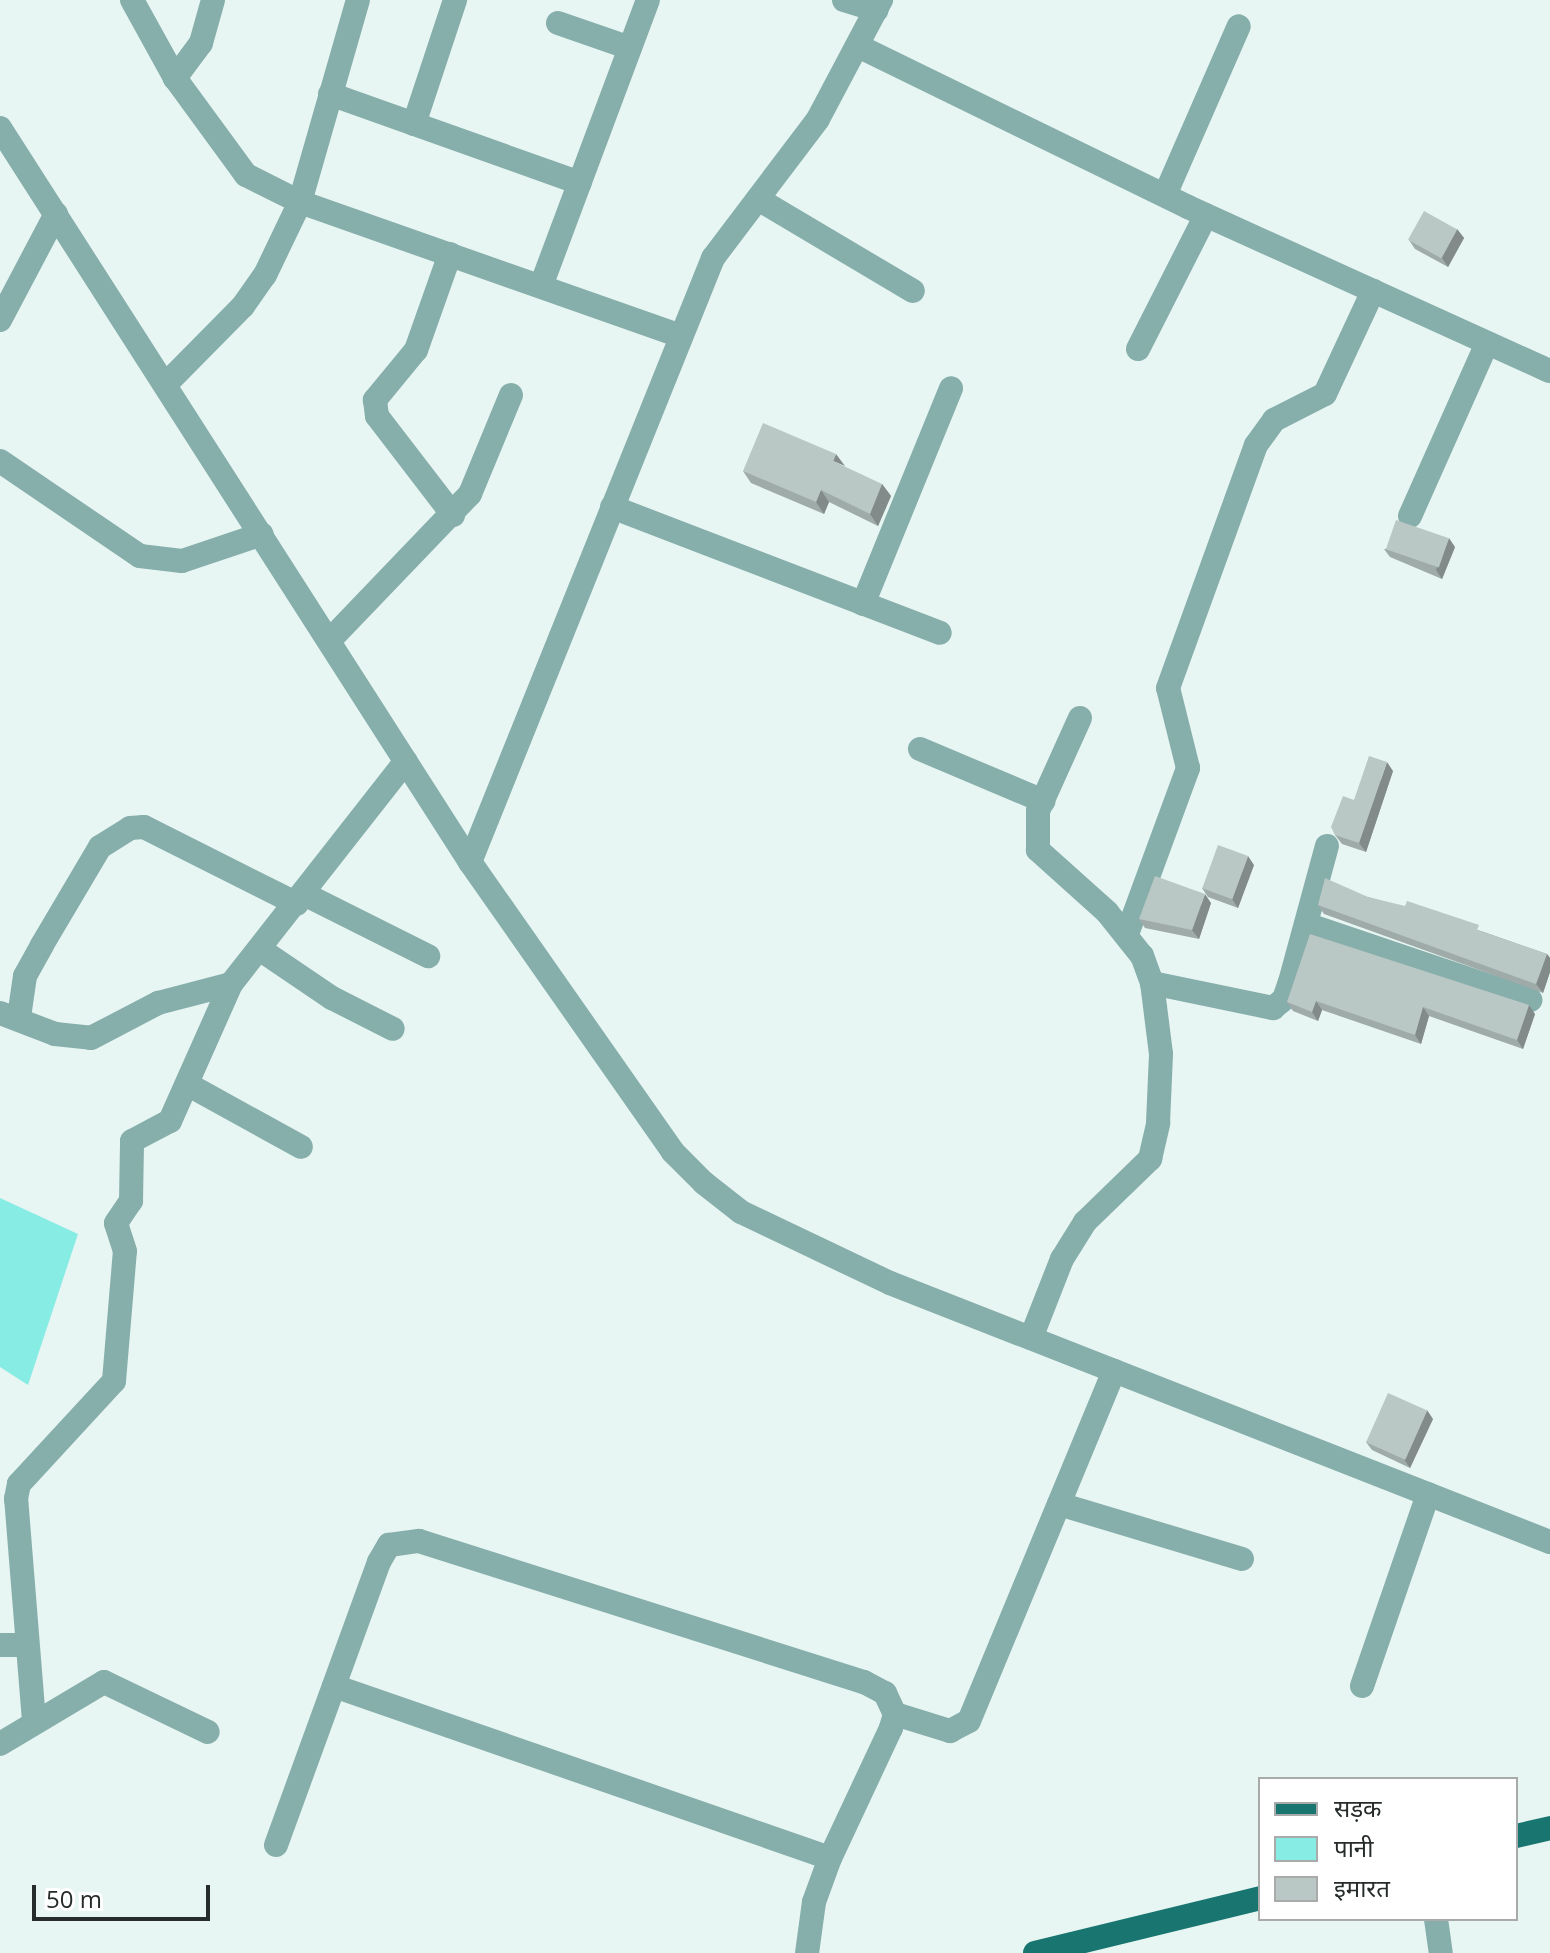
<!DOCTYPE html>
<meta charset="utf-8">
<style>
body{margin:0}
#map{position:relative;width:1550px;height:1953px;overflow:hidden;background:#e7f5f3;font-family:"Open Sans","Noto Sans Devanagari",sans-serif}
div>[style]{position:absolute}
.water>*{inset:0;background:#87ece4}
.minor>*{height:24px;margin:-12px;padding:0 12px;transform-origin:12px;border-radius:12px;background:#86aeaa}
.major>*{height:24px;margin:-12px;padding:0 12px;transform-origin:12px;border-radius:12px;background:#18756f}
.wall>*{inset:0;background:#9faba9}
.shaded-wall>*{inset:0;background:#828b8a}
.building>*{inset:0;background:#b9c7c5;transform-origin:0 0}
span{translate:-50% -50%;white-space:nowrap;text-align:center;line-height:1.15;-webkit-text-stroke:8px #fff;paint-order:stroke}
.legend{position:absolute;left:1258px;top:1777px;width:260px;height:144px;box-sizing:border-box;background:#fff;border:2px solid #a8abaa;margin:0;padding:10px 14px;list-style:none;font-size:24px;color:#262c2b}
.legend li{display:flex;align-items:center;gap:16px;height:40px}
.legend b{width:40px;border:2px solid #a8abaa}
.scale{position:absolute;left:32px;top:1885px;width:178px;height:36px;box-sizing:border-box;border:4px solid #262c2b;border-top:0;padding-left:10px;font-size:24px;line-height:28px;white-space:nowrap;color:#262c2b;-webkit-text-stroke:6px #fff;paint-order:stroke}
</style>
<div id="map">
<div class="water">
<i style="clip-path:polygon(0 1198px,78px 1234px,28px 1385px,0 1367px)"></i>
</div>
<div class="minor">
<i style="left:132px;top:0;width:89px;rotate:61.1deg"></i>
<i style="left:213px;top:0;width:45px;rotate:105.6deg"></i>
<i style="left:201px;top:43px;width:44px;rotate:126.6deg"></i>
<i style="left:175px;top:78px;width:120px;rotate:53.8deg"></i>
<i style="left:246px;top:175px;width:60px;rotate:26.6deg"></i>
<i style="left:300px;top:202px;width:404px;rotate:19.4deg"></i>
<i style="left:844px;top:0;width:34px;rotate:17deg"></i>
<i style="left:558px;top:23px;width:76px;rotate:19.1deg"></i>
<i style="left:858px;top:46px;width:367px;rotate:26deg"></i>
<i style="left:1188px;top:207px;width:397px;rotate:24.4deg"></i>
<i style="left:330px;top:94px;width:265px;rotate:19.6deg"></i>
<i style="left:414px;top:124px;width:131px;rotate:-71.7deg"></i>
<i style="left:0;top:128px;width:872px;rotate:57.37deg"></i>
<i style="left:470px;top:862px;width:354px;rotate:55deg"></i>
<i style="left:673px;top:1152px;width:44px;rotate:45deg"></i>
<i style="left:704px;top:1183px;width:47px;rotate:38.1deg"></i>
<i style="left:741px;top:1212px;width:165px;rotate:25.5deg"></i>
<i style="left:890px;top:1283px;width:709px;rotate:21.43deg"></i>
<i style="left:1165px;top:195px;width:184px;rotate:-66.4deg"></i>
<i style="left:758px;top:199px;width:180px;rotate:30.7deg"></i>
<i style="left:450px;top:254px;width:102px;rotate:109.5deg"></i>
<i style="left:416px;top:350px;width:65px;rotate:129.4deg"></i>
<i style="left:375px;top:400px;width:16px;rotate:83deg"></i>
<i style="left:377px;top:416px;width:125px;rotate:52.5deg"></i>
<i style="left:541px;top:286px;width:305px;rotate:-69.5deg"></i>
<i style="left:0;top:320px;width:120px;rotate:-62.2deg"></i>
<i style="left:1138px;top:349px;width:150px;rotate:-63.1deg"></i>
<i style="left:165px;top:385px;width:111px;rotate:-45.4deg"></i>
<i style="left:243px;top:306px;width:38px;rotate:-55deg"></i>
<i style="left:265px;top:275px;width:81px;rotate:-64.4deg"></i>
<i style="left:300px;top:202px;width:210px;rotate:-74deg"></i>
<i style="left:0;top:461px;width:169px;rotate:34.2deg"></i>
<i style="left:140px;top:556px;width:42px;rotate:6.8deg"></i>
<i style="left:182px;top:561px;width:84px;rotate:-18.6deg"></i>
<i style="left:612px;top:507px;width:351px;rotate:21deg"></i>
<i style="left:1410px;top:516px;width:189px;rotate:-66deg"></i>
<i style="left:863px;top:604px;width:233px;rotate:-67.8deg"></i>
<i style="left:330px;top:640px;width:202px;rotate:-46.2deg"></i>
<i style="left:470px;top:494px;width:107px;rotate:-67.5deg"></i>
<i style="left:920px;top:749px;width:134px;rotate:22.9deg"></i>
<i style="left:470px;top:862px;width:651px;rotate:-68.08deg"></i>
<i style="left:713px;top:258px;width:174px;rotate:-52.9deg"></i>
<i style="left:818px;top:119px;width:135px;rotate:-62.1deg"></i>
<i style="left:304px;top:894px;width:139px;rotate:26.6deg"></i>
<i style="left:1306px;top:924px;width:237px;rotate:18.7deg"></i>
<i style="left:1127px;top:934px;width:177px;rotate:-69.8deg"></i>
<i style="left:1188px;top:768px;width:82px;rotate:-104deg"></i>
<i style="left:1168px;top:688px;width:258px;rotate:-70.1deg"></i>
<i style="left:1256px;top:445px;width:31px;rotate:-54deg"></i>
<i style="left:1274px;top:420px;width:57px;rotate:-27deg"></i>
<i style="left:1325px;top:394px;width:114px;rotate:-65deg"></i>
<i style="left:261px;top:950px;width:86px;rotate:34.1deg"></i>
<i style="left:332px;top:998px;width:68px;rotate:26.9deg"></i>
<i style="left:1152px;top:983px;width:124px;rotate:11.7deg"></i>
<i style="left:1273px;top:1008px;width:14px;rotate:-39deg"></i>
<i style="left:1284px;top:999px;width:18px;rotate:-71deg"></i>
<i style="left:1290px;top:982px;width:141px;rotate:-74.8deg"></i>
<i style="left:0;top:1013px;width:59px;rotate:20.9deg"></i>
<i style="left:55px;top:1034px;width:36px;rotate:6deg"></i>
<i style="left:91px;top:1038px;width:76px;rotate:-27.6deg"></i>
<i style="left:158px;top:1003px;width:75px;rotate:-14.6deg"></i>
<i style="left:231px;top:984px;width:283px;rotate:-51.9deg"></i>
<i style="left:19px;top:1017px;width:41px;rotate:-81.7deg"></i>
<i style="left:25px;top:976px;width:35px;rotate:-61deg"></i>
<i style="left:42px;top:945px;width:114px;rotate:-59.4deg"></i>
<i style="left:100px;top:847px;width:36px;rotate:-32deg"></i>
<i style="left:130px;top:828px;width:14px;rotate:-4deg"></i>
<i style="left:144px;top:827px;width:171px;rotate:26.7deg"></i>
<i style="left:187px;top:1084px;width:130px;rotate:28.9deg"></i>
<i style="left:1031px;top:1338px;width:85px;rotate:-68.6deg"></i>
<i style="left:1062px;top:1259px;width:44px;rotate:-58.1deg"></i>
<i style="left:1085px;top:1222px;width:91px;rotate:-44.1deg"></i>
<i style="left:1150px;top:1159px;width:37px;rotate:-77deg"></i>
<i style="left:1158px;top:1123px;width:69px;rotate:-87.5deg"></i>
<i style="left:1161px;top:1054px;width:72px;rotate:-97.2deg"></i>
<i style="left:1152px;top:983px;width:29px;rotate:-110deg"></i>
<i style="left:1142px;top:956px;width:56px;rotate:-128.5deg"></i>
<i style="left:1107px;top:912px;width:93px;rotate:-138.1deg"></i>
<i style="left:1038px;top:850px;width:39px;rotate:-90deg"></i>
<i style="left:1038px;top:811px;width:102px;rotate:-65.7deg"></i>
<i style="left:1059px;top:1504px;width:191px;rotate:16.7deg"></i>
<i style="left:0;top:1645px;width:27px"></i>
<i style="left:334px;top:1686px;width:525px;rotate:19.13deg"></i>
<i style="left:1362px;top:1686px;width:203px;rotate:-71deg"></i>
<i style="left:895px;top:1714px;width:58px;rotate:17.2deg"></i>
<i style="left:950px;top:1731px;width:21px;rotate:-28deg"></i>
<i style="left:969px;top:1721px;width:379px;rotate:-67.5deg"></i>
<i style="left:34px;top:1721px;width:223px;rotate:-94.6deg"></i>
<i style="left:16px;top:1499px;width:15px;rotate:-79deg"></i>
<i style="left:19px;top:1484px;width:140px;rotate:-47.3deg"></i>
<i style="left:114px;top:1381px;width:130px;rotate:-85.2deg"></i>
<i style="left:125px;top:1251px;width:29px;rotate:-108deg"></i>
<i style="left:116px;top:1223px;width:27px;rotate:-56deg"></i>
<i style="left:131px;top:1201px;width:60px;rotate:-89deg"></i>
<i style="left:132px;top:1141px;width:43px;rotate:-27.8deg"></i>
<i style="left:170px;top:1121px;width:150px;rotate:-66deg"></i>
<i style="left:0;top:1744px;width:121px;rotate:-30.8deg"></i>
<i style="left:104px;top:1682px;width:115px;rotate:25.7deg"></i>
<i style="left:276px;top:1845px;width:301px;rotate:-70deg"></i>
<i style="left:379px;top:1562px;width:20px;rotate:-60deg"></i>
<i style="left:389px;top:1545px;width:30px;rotate:-8deg"></i>
<i style="left:419px;top:1541px;width:467px;rotate:17.6deg"></i>
<i style="left:864px;top:1682px;width:24px;rotate:28deg"></i>
<i style="left:885px;top:1693px;width:23px;rotate:65deg"></i>
<i style="left:895px;top:1714px;width:15px;rotate:106deg"></i>
<i style="left:891px;top:1728px;width:144px;rotate:115.1deg"></i>
<i style="left:830px;top:1858px;width:47px;rotate:110deg"></i>
<i style="left:814px;top:1902px;width:51px;rotate:97.8deg"></i>
<i style="left:1436px;top:1919px;width:34px;rotate:82deg"></i>
</div>
<div class="major">
<i style="left:1516px;top:1836px;width:35px;rotate:-13deg"></i>
<i style="left:1035px;top:1953px;width:232px;rotate:-13.7deg"></i>
</div>
<div class="wall">
<i style="clip-path:polygon(1457px 229px,1464px 238px,1448px 267px,1415px 249px,1409px 240px)"></i>
<i style="clip-path:polygon(743px 471px,882px 484px,891px 496px,878px 526px,829px 502px,824px 514px,751px 483px)"></i>
<i style="clip-path:polygon(1455px 547px,1442px 579px,1390px 557px,1384px 549px)"></i>
<i style="clip-path:polygon(1393px 771px,1366px 852px,1342px 844px,1335px 835px,1354px 800px)"></i>
<i style="clip-path:polygon(1254px 865px,1238px 908px,1208px 897px,1202px 888px)"></i>
<i style="clip-path:polygon(1368px 897px,1484px 932px,1547px 954px,1550px 958px,1550px 972px,1543px 993px,1324px 914px,1318px 905px)"></i>
<i style="clip-path:polygon(1211px 903px,1199px 939px,1145px 928px,1139px 919px)"></i>
<i style="clip-path:polygon(1310px 934px,1535px 1014px,1523px 1049px,1429px 1016px,1421px 1044px,1322px 1010px,1318px 1021px,1293px 1011px,1287px 1002px)"></i>
<i style="clip-path:polygon(1433px 1419px,1410px 1468px,1372px 1450px,1366px 1442px)"></i>
</div>
<div class="shaded-wall">
<i style="clip-path:polygon(1457px 229px,1464px 238px,1448px 267px,1442px 258px)"></i>
<i style="clip-path:polygon(836px 454px,845px 466px,833px 461px)"></i>
<i style="clip-path:polygon(882px 484px,891px 496px,878px 526px,870px 514px)"></i>
<i style="clip-path:polygon(821px 490px,829px 502px,824px 514px,816px 502px)"></i>
<i style="clip-path:polygon(1449px 538px,1455px 547px,1442px 579px,1436px 570px)"></i>
<i style="clip-path:polygon(1387px 762px,1393px 771px,1366px 852px,1359px 843px)"></i>
<i style="clip-path:polygon(1248px 856px,1254px 865px,1238px 908px,1232px 899px)"></i>
<i style="clip-path:polygon(1205px 894px,1211px 903px,1199px 939px,1192px 930px)"></i>
<i style="clip-path:polygon(1547px 954px,1550px 958px,1550px 972px,1543px 993px,1536px 984px)"></i>
<i style="clip-path:polygon(1316px 1001px,1322px 1010px,1318px 1021px,1312px 1012px)"></i>
<i style="clip-path:polygon(1529px 1005px,1535px 1014px,1523px 1049px,1517px 1040px)"></i>
<i style="clip-path:polygon(1423px 1007px,1429px 1016px,1421px 1044px,1415px 1035px)"></i>
<i style="clip-path:polygon(1427px 1410px,1433px 1419px,1410px 1468px,1404px 1459px)"></i>
</div>
<div class="building">
<i style="left:1424px;top:211px;width:38px;height:33px;rotate:29deg"></i>
<i style="clip-path:polygon(763px 423px,836px 454px,833px 461px,882px 484px,870px 514px,821px 490px,816px 502px,743px 471px)"></i>
<i style="left:1396px;top:520px;width:56px;height:31px;rotate:19deg"></i>
<i style="clip-path:polygon(1369px 756px,1387px 762px,1359px 843px,1335px 835px,1331px 827px,1343px 796px,1354px 800px)"></i>
<i style="left:1218px;top:845px;width:32px;height:46px;rotate:20deg"></i>
<i style="clip-path:polygon(1155px 876px,1205px 894px,1192px 930px,1139px 919px)"></i>
<i style="clip-path:polygon(1325px 878px,1368px 897px,1405px 906px,1407px 901px,1479px 925px,1477px 930px,1547px 954px,1536px 984px,1318px 905px)"></i>
<i style="clip-path:polygon(1310px 934px,1529px 1005px,1517px 1040px,1423px 1007px,1415px 1035px,1316px 1001px,1312px 1012px,1287px 1002px)"></i>
<i style="left:1388px;top:1393px;width:43px;height:54px;rotate:24deg"></i>
</div>
<ul class="legend">
<li><b style="height:10px;background:#18756f"></b>सड़क</li>
<li><b style="height:22px;background:#87ece4"></b>पानी</li>
<li><b style="height:22px;background:#b9c7c5"></b>इमारत</li>
</ul>
<div class="scale">50 m</div>
</div>
